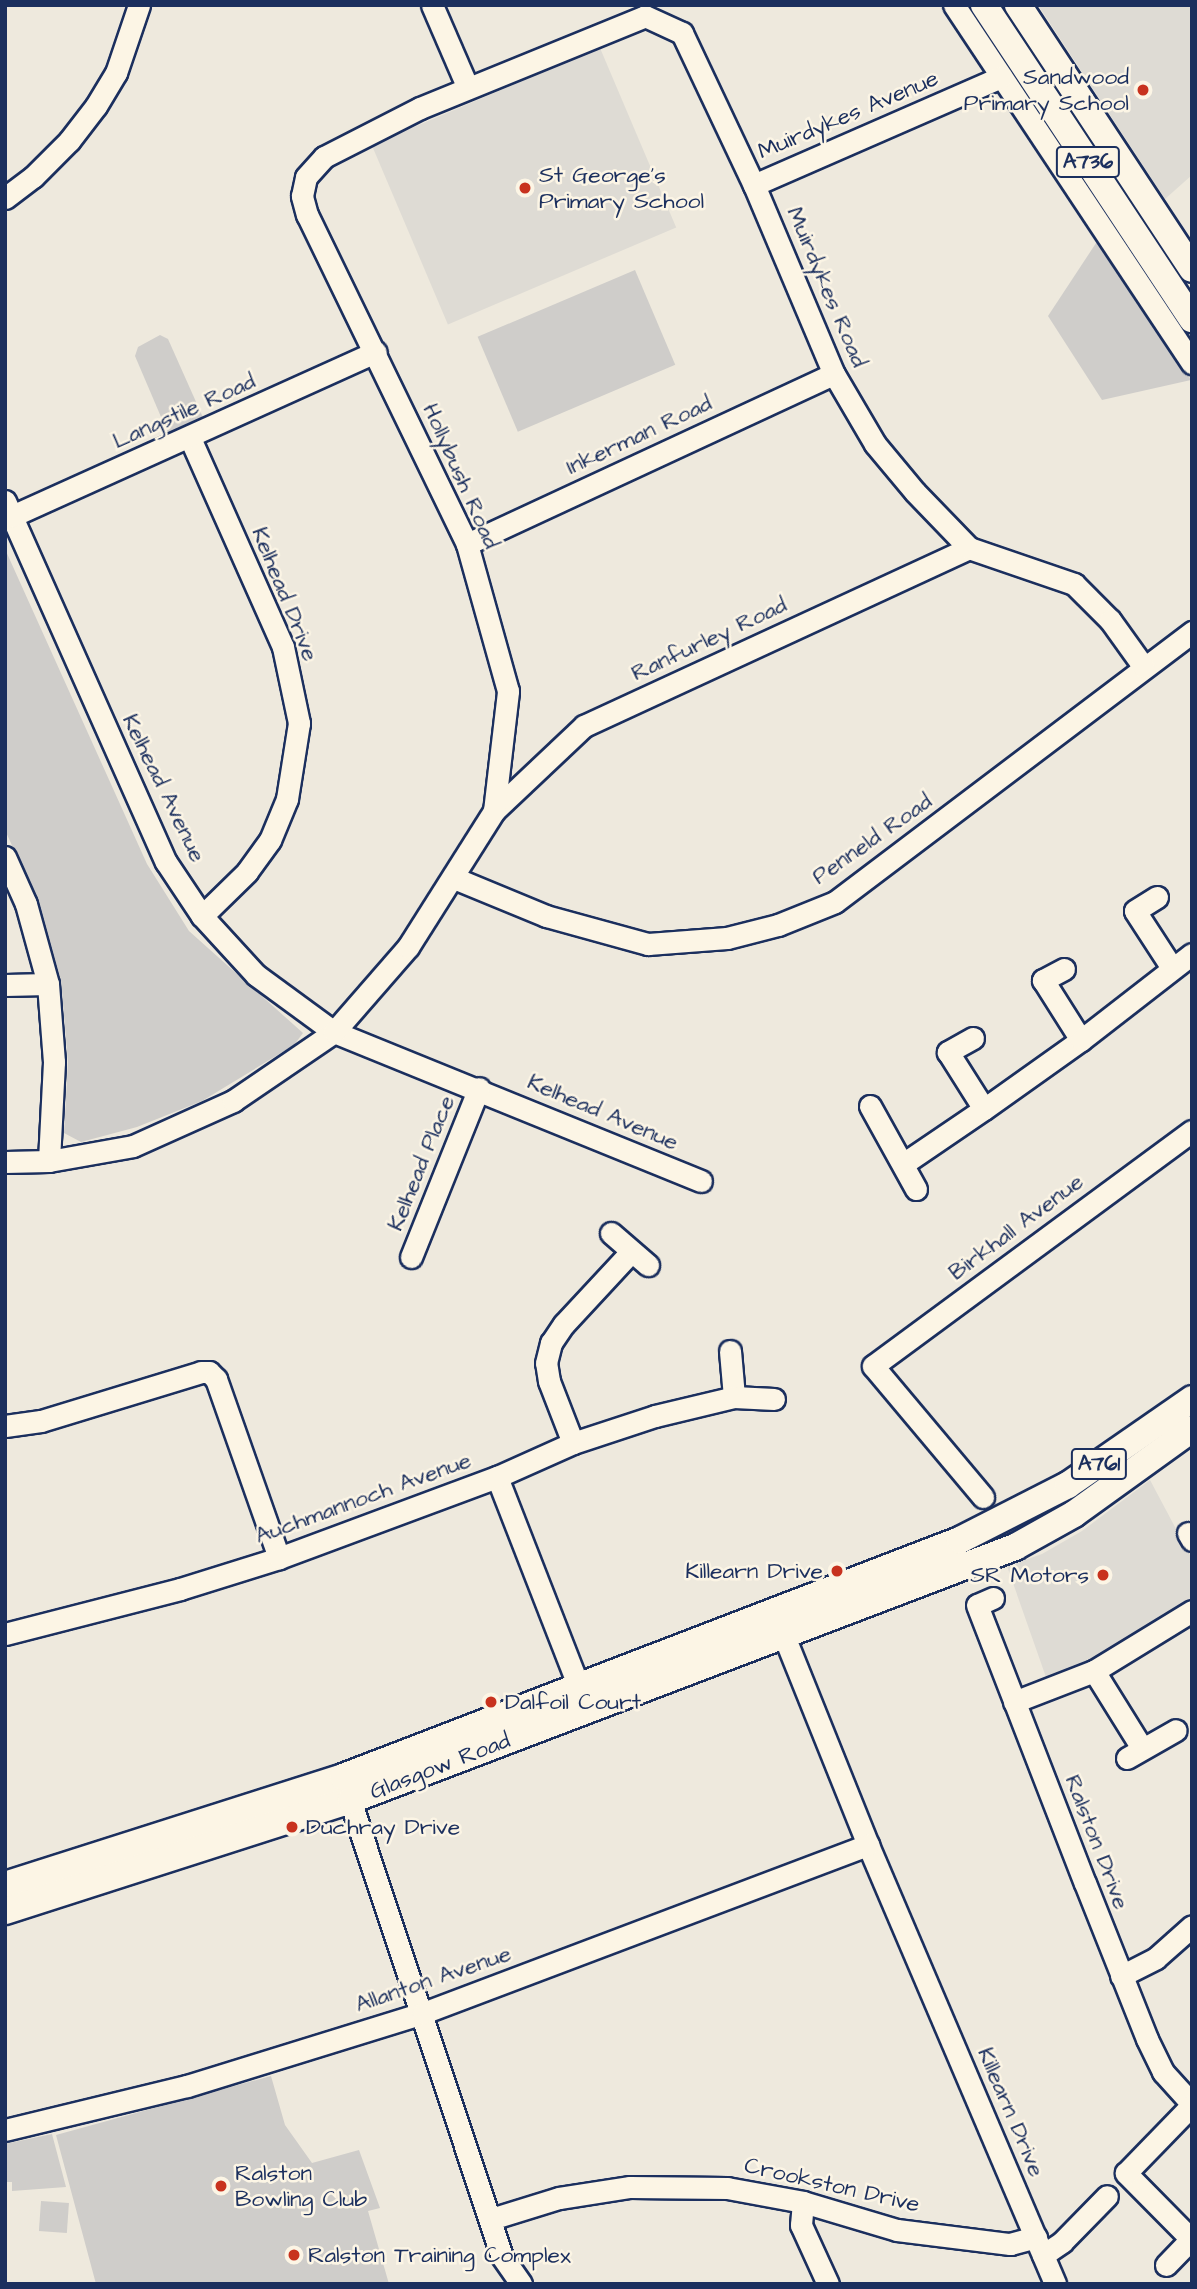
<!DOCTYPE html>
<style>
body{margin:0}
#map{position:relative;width:1197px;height:2289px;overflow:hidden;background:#eee9dd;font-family:"Architects Daughter",sans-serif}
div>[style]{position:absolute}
.built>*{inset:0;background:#dedbd4;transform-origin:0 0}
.green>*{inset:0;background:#cfcdca;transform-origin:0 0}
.roads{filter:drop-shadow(2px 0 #1b2f5e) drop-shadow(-2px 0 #1b2f5e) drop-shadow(0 2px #1b2f5e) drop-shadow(0 -2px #1b2f5e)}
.minor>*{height:21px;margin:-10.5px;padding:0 10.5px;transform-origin:10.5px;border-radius:10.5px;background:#fcf5e5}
.major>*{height:26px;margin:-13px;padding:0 13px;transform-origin:13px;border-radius:13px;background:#fcf5e5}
.dots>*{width:19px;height:19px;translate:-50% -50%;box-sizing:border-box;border:4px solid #fcf5e5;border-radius:50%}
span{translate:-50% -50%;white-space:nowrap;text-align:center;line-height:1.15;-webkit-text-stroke:5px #fcf5e5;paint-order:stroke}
.shield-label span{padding:2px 5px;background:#fcf5e5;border:2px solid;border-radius:5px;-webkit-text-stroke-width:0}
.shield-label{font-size:21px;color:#1b2f5e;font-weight:700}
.poi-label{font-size:23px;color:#1b2f5e}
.right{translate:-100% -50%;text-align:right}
.left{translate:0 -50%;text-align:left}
.street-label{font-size:23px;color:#1b2f5e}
.frame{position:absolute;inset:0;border:7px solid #1b2f5e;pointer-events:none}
</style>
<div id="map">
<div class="built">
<i style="clip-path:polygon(1038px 5px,1192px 5px,1192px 175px,1165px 199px)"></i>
<i style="left:600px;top:48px;width:195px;height:248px;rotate:67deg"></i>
<i style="clip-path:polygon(1150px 1480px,1192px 1559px,1192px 1601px,1093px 1662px,1047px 1680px,1007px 1566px,1042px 1554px,1082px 1531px)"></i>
</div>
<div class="green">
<i style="clip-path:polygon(1102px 234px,1191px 380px,1102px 400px,1048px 316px)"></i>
<i style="left:635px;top:270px;width:103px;height:171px;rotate:67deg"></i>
<i style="clip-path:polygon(160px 335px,168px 339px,205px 422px,170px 438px,135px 356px,138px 347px)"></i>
<i style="clip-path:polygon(5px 549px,147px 864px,189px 931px,303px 1033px,294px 1045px,202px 1101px,137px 1127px,81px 1142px,64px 1133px,68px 1062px,61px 980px,37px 901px,5px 830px)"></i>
<i style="clip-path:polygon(271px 2076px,285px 2125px,312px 2163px,359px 2150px,380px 2208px,368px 2211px,389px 2284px,96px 2284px,56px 2135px)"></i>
<i style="clip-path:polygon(52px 2134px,66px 2187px,12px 2191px,12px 2182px,5px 2182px,5px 2144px)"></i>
<i style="left:41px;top:2201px;width:28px;height:30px;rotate:4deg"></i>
</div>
<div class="roads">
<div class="minor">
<i style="left:432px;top:5px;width:90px;rotate:66.6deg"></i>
<i style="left:954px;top:5px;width:430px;rotate:56.4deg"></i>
<i style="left:754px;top:185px;width:270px;rotate:-23.6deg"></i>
<i style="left:5px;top:198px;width:35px;rotate:-37deg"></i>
<i style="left:33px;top:177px;width:51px;rotate:-45deg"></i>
<i style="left:69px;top:141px;width:44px;rotate:-52.4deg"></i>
<i style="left:96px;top:106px;width:39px;rotate:-59deg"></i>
<i style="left:116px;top:73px;width:72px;rotate:-71.3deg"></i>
<i style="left:190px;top:438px;width:229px;rotate:66deg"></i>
<i style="left:283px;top:647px;width:78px;rotate:78.1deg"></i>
<i style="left:299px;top:723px;width:77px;rotate:99deg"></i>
<i style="left:287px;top:799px;width:44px;rotate:112.5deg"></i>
<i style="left:270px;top:840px;width:39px;rotate:126deg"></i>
<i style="left:247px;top:872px;width:63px;rotate:135.6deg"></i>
<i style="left:5px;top:501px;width:395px;rotate:66deg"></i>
<i style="left:166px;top:862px;width:65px;rotate:56.3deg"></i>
<i style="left:202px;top:916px;width:80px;rotate:47.5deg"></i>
<i style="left:256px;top:975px;width:97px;rotate:36.2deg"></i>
<i style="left:334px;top:1032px;width:396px;rotate:22.1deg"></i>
<i style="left:12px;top:516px;width:399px;rotate:-24.3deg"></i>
<i style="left:467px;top:544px;width:404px;rotate:-24.9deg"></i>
<i style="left:494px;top:811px;width:124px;rotate:-43.4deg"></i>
<i style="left:584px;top:726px;width:424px;rotate:-24.8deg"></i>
<i style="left:5px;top:857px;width:51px;rotate:65.9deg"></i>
<i style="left:26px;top:904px;width:83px;rotate:74.6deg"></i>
<i style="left:48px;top:984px;width:78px;rotate:85.6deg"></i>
<i style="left:54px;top:1062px;width:99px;rotate:92.9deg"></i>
<i style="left:454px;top:878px;width:100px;rotate:22.4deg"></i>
<i style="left:546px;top:916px;width:106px;rotate:15.4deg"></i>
<i style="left:648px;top:944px;width:79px;rotate:-4.3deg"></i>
<i style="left:727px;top:938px;width:53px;rotate:-14.3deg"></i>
<i style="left:778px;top:925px;width:61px;rotate:-22deg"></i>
<i style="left:835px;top:902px;width:448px;rotate:-37.1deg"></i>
<i style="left:1157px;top:897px;width:26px;rotate:148deg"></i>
<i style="left:1135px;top:911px;width:68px;rotate:57deg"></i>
<i style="left:1064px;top:969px;width:24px;rotate:152deg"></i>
<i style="left:1043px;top:980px;width:71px;rotate:57.7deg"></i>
<i style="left:5px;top:985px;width:43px;rotate:-1.3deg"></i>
<i style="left:973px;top:1038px;width:29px;rotate:151deg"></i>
<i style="left:948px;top:1052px;width:67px;rotate:57.7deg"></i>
<i style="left:984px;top:1109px;width:119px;rotate:-35.4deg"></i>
<i style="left:1081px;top:1040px;width:140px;rotate:-37.8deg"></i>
<i style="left:870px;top:1106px;width:95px;rotate:61deg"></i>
<i style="left:5px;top:1162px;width:44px;rotate:-1.3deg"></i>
<i style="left:49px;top:1161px;width:85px;rotate:-10.1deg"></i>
<i style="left:133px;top:1146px;width:110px;rotate:-24.2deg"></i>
<i style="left:233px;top:1101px;width:122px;rotate:-34.3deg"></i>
<i style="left:334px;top:1032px;width:113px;rotate:-49deg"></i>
<i style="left:408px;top:947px;width:161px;rotate:-57.7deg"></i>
<i style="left:494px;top:811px;width:121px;rotate:-83.3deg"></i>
<i style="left:508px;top:691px;width:153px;rotate:-105.6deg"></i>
<i style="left:467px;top:544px;width:366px;rotate:-115.9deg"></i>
<i style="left:307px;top:215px;width:20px;rotate:-105deg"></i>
<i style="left:302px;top:196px;width:19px;rotate:-78deg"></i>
<i style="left:306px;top:177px;width:27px;rotate:-48deg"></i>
<i style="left:324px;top:157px;width:108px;rotate:-27deg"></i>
<i style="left:420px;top:108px;width:243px;rotate:-22.2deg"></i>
<i style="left:645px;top:16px;width:41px;rotate:24.7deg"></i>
<i style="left:682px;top:33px;width:168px;rotate:64.7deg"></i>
<i style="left:754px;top:185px;width:205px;rotate:67.1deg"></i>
<i style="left:834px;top:374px;width:81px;rotate:59.6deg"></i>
<i style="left:875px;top:444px;width:62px;rotate:50.2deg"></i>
<i style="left:915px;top:492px;width:78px;rotate:46deg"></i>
<i style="left:969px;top:548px;width:111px;rotate:18.9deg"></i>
<i style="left:1074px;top:584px;width:51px;rotate:45deg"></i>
<i style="left:1110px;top:620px;width:57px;rotate:54.3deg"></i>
<i style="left:903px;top:1164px;width:98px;rotate:-34.2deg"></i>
<i style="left:611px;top:1233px;width:49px;rotate:40.9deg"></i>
<i style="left:411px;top:1257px;width:182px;rotate:-68.1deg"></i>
<i style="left:730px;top:1351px;width:46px;rotate:85deg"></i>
<i style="left:5px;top:1426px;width:36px;rotate:-8deg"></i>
<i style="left:41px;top:1421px;width:167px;rotate:-17deg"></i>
<i style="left:201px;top:1372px;width:8px"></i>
<i style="left:209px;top:1372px;width:10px;rotate:45deg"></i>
<i style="left:216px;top:1379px;width:190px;rotate:70.6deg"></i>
<i style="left:573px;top:1443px;width:66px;rotate:-111.2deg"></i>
<i style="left:549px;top:1381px;width:18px;rotate:-99deg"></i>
<i style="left:546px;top:1363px;width:21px;rotate:-76deg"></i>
<i style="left:551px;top:1343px;width:23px;rotate:-56deg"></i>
<i style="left:564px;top:1324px;width:98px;rotate:-47.1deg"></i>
<i style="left:497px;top:1477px;width:239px;rotate:68.7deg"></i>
<i style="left:983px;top:1497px;width:171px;rotate:-130deg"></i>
<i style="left:873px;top:1366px;width:396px;rotate:-36.4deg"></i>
<i style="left:1188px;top:1533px;width:8px;rotate:60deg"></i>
<i style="left:993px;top:1598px;width:17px;rotate:156deg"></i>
<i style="left:977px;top:1605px;width:298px;rotate:68.8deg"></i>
<i style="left:1085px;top:1883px;width:168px;rotate:68.3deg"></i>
<i style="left:1147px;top:2039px;width:37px;rotate:64deg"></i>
<i style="left:1163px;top:2072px;width:43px;rotate:47.8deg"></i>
<i style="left:778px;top:1621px;width:241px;rotate:68.1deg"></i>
<i style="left:868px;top:1845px;width:477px;rotate:66.9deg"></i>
<i style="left:5px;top:1634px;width:181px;rotate:-14.4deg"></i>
<i style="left:180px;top:1589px;width:104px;rotate:-17.4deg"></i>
<i style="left:279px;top:1558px;width:233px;rotate:-20.4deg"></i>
<i style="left:497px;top:1477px;width:83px;rotate:-24.1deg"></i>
<i style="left:573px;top:1443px;width:86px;rotate:-18.2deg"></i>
<i style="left:655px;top:1416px;width:81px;rotate:-13.5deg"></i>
<i style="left:734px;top:1397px;width:40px;rotate:2.9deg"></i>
<i style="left:1094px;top:1671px;width:91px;rotate:58.1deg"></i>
<i style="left:1014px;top:1702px;width:86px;rotate:-21.2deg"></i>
<i style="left:1094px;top:1671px;width:115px;rotate:-31.5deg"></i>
<i style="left:1127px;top:1758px;width:56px;rotate:-29.7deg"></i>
<i style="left:345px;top:1785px;width:495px;rotate:71.6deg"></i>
<i style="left:501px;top:2255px;width:35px;rotate:55deg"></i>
<i style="left:1121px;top:1976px;width:39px;rotate:-27deg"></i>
<i style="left:1156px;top:1958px;width:48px;rotate:-41.6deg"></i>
<i style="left:5px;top:2130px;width:187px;rotate:-13.6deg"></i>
<i style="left:187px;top:2086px;width:247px;rotate:-17.2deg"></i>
<i style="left:423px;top:2013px;width:476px;rotate:-20.7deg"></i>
<i style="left:803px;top:2202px;width:23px;rotate:95deg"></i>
<i style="left:801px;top:2225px;width:65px;rotate:65.4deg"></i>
<i style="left:491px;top:2219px;width:71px;rotate:-17.2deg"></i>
<i style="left:559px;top:2198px;width:72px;rotate:-8.8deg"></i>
<i style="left:630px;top:2187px;width:97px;rotate:0.6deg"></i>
<i style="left:727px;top:2188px;width:77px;rotate:10.4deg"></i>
<i style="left:803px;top:2202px;width:98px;rotate:16.6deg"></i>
<i style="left:897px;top:2230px;width:114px;rotate:7.1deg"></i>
<i style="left:1010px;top:2244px;width:27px;rotate:-15deg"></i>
<i style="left:1043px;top:2255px;width:23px;rotate:-34deg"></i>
<i style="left:1062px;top:2242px;width:64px;rotate:-45.6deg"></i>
<i style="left:1166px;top:2265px;width:36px;rotate:-46deg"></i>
<i style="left:1191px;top:2239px;width:93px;rotate:-134.6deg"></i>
<i style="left:1126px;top:2173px;width:95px;rotate:-45.9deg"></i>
</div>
<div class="major">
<i style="left:984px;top:5px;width:377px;rotate:56.5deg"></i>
<i style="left:1018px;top:5px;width:316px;rotate:56.6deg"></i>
<i style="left:5px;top:1885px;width:355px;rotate:-17.7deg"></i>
<i style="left:343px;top:1777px;width:661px;rotate:-21.01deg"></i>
<i style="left:960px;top:1540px;width:121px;rotate:-27deg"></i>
<i style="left:1068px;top:1485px;width:151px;rotate:-34.7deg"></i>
<i style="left:5px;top:1911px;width:363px;rotate:-17.8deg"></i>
<i style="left:351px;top:1800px;width:711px;rotate:-20.86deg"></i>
<i style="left:1015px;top:1547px;width:68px;rotate:-29.2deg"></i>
<i style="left:1074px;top:1514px;width:145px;rotate:-35.8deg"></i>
</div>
</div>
<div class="dots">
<i style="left:1143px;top:90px;background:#c8321e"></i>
<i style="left:525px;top:188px;background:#c8321e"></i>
<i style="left:837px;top:1571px;background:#c8321e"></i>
<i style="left:1103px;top:1575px;background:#c8321e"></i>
<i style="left:491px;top:1702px;background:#c8321e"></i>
<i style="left:292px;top:1827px;background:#c8321e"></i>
<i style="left:221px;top:2186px;background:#c8321e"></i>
<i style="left:294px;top:2255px;background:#c8321e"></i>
</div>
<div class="shield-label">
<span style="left:1088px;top:162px">A736</span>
<span style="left:1099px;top:1464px">A761</span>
</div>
<div class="poi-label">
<span class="right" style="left:1129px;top:90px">Sandwood<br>Primary School</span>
<span class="left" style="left:539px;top:188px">St George's<br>Primary School</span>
<span class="right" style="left:823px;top:1571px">Killearn Drive</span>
<span class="right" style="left:1089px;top:1575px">SR Motors</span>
<span class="left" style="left:505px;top:1702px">Dalfoil Court</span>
<span class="left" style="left:306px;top:1827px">Duchray Drive</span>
<span class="left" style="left:235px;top:2186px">Ralston<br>Bowling Club</span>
<span class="left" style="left:308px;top:2255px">Ralston Training Complex</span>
</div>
<div class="street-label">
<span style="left:848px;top:115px;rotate:-23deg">Muirdykes Avenue</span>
<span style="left:827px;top:287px;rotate:67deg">Muirdykes Road</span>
<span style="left:184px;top:411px;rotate:-24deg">Langstile Road</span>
<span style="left:639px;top:435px;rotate:-25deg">Inkerman Road</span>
<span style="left:461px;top:476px;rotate:66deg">Hollybush Road</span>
<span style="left:285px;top:594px;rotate:68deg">Kelhead Drive</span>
<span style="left:709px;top:639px;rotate:-25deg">Ranfurley Road</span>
<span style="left:164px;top:788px;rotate:64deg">Kelhead Avenue</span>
<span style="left:872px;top:839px;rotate:-35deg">Penneld Road</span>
<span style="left:603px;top:1112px;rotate:23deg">Kelhead Avenue</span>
<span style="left:421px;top:1163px;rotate:-68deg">Kelhead Place</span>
<span style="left:1016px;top:1227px;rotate:-37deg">Birkhall Avenue</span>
<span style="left:363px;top:1498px;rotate:-20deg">Auchmannoch Avenue</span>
<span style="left:440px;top:1766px;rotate:-21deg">Glasgow Road</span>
<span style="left:1097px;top:1842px;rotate:69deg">Ralston Drive</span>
<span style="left:433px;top:1979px;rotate:-19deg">Allanton Avenue</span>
<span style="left:1011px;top:2112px;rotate:67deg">Killearn Drive</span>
<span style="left:832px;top:2185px;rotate:13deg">Crookston Drive</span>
</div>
<div class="frame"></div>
</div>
